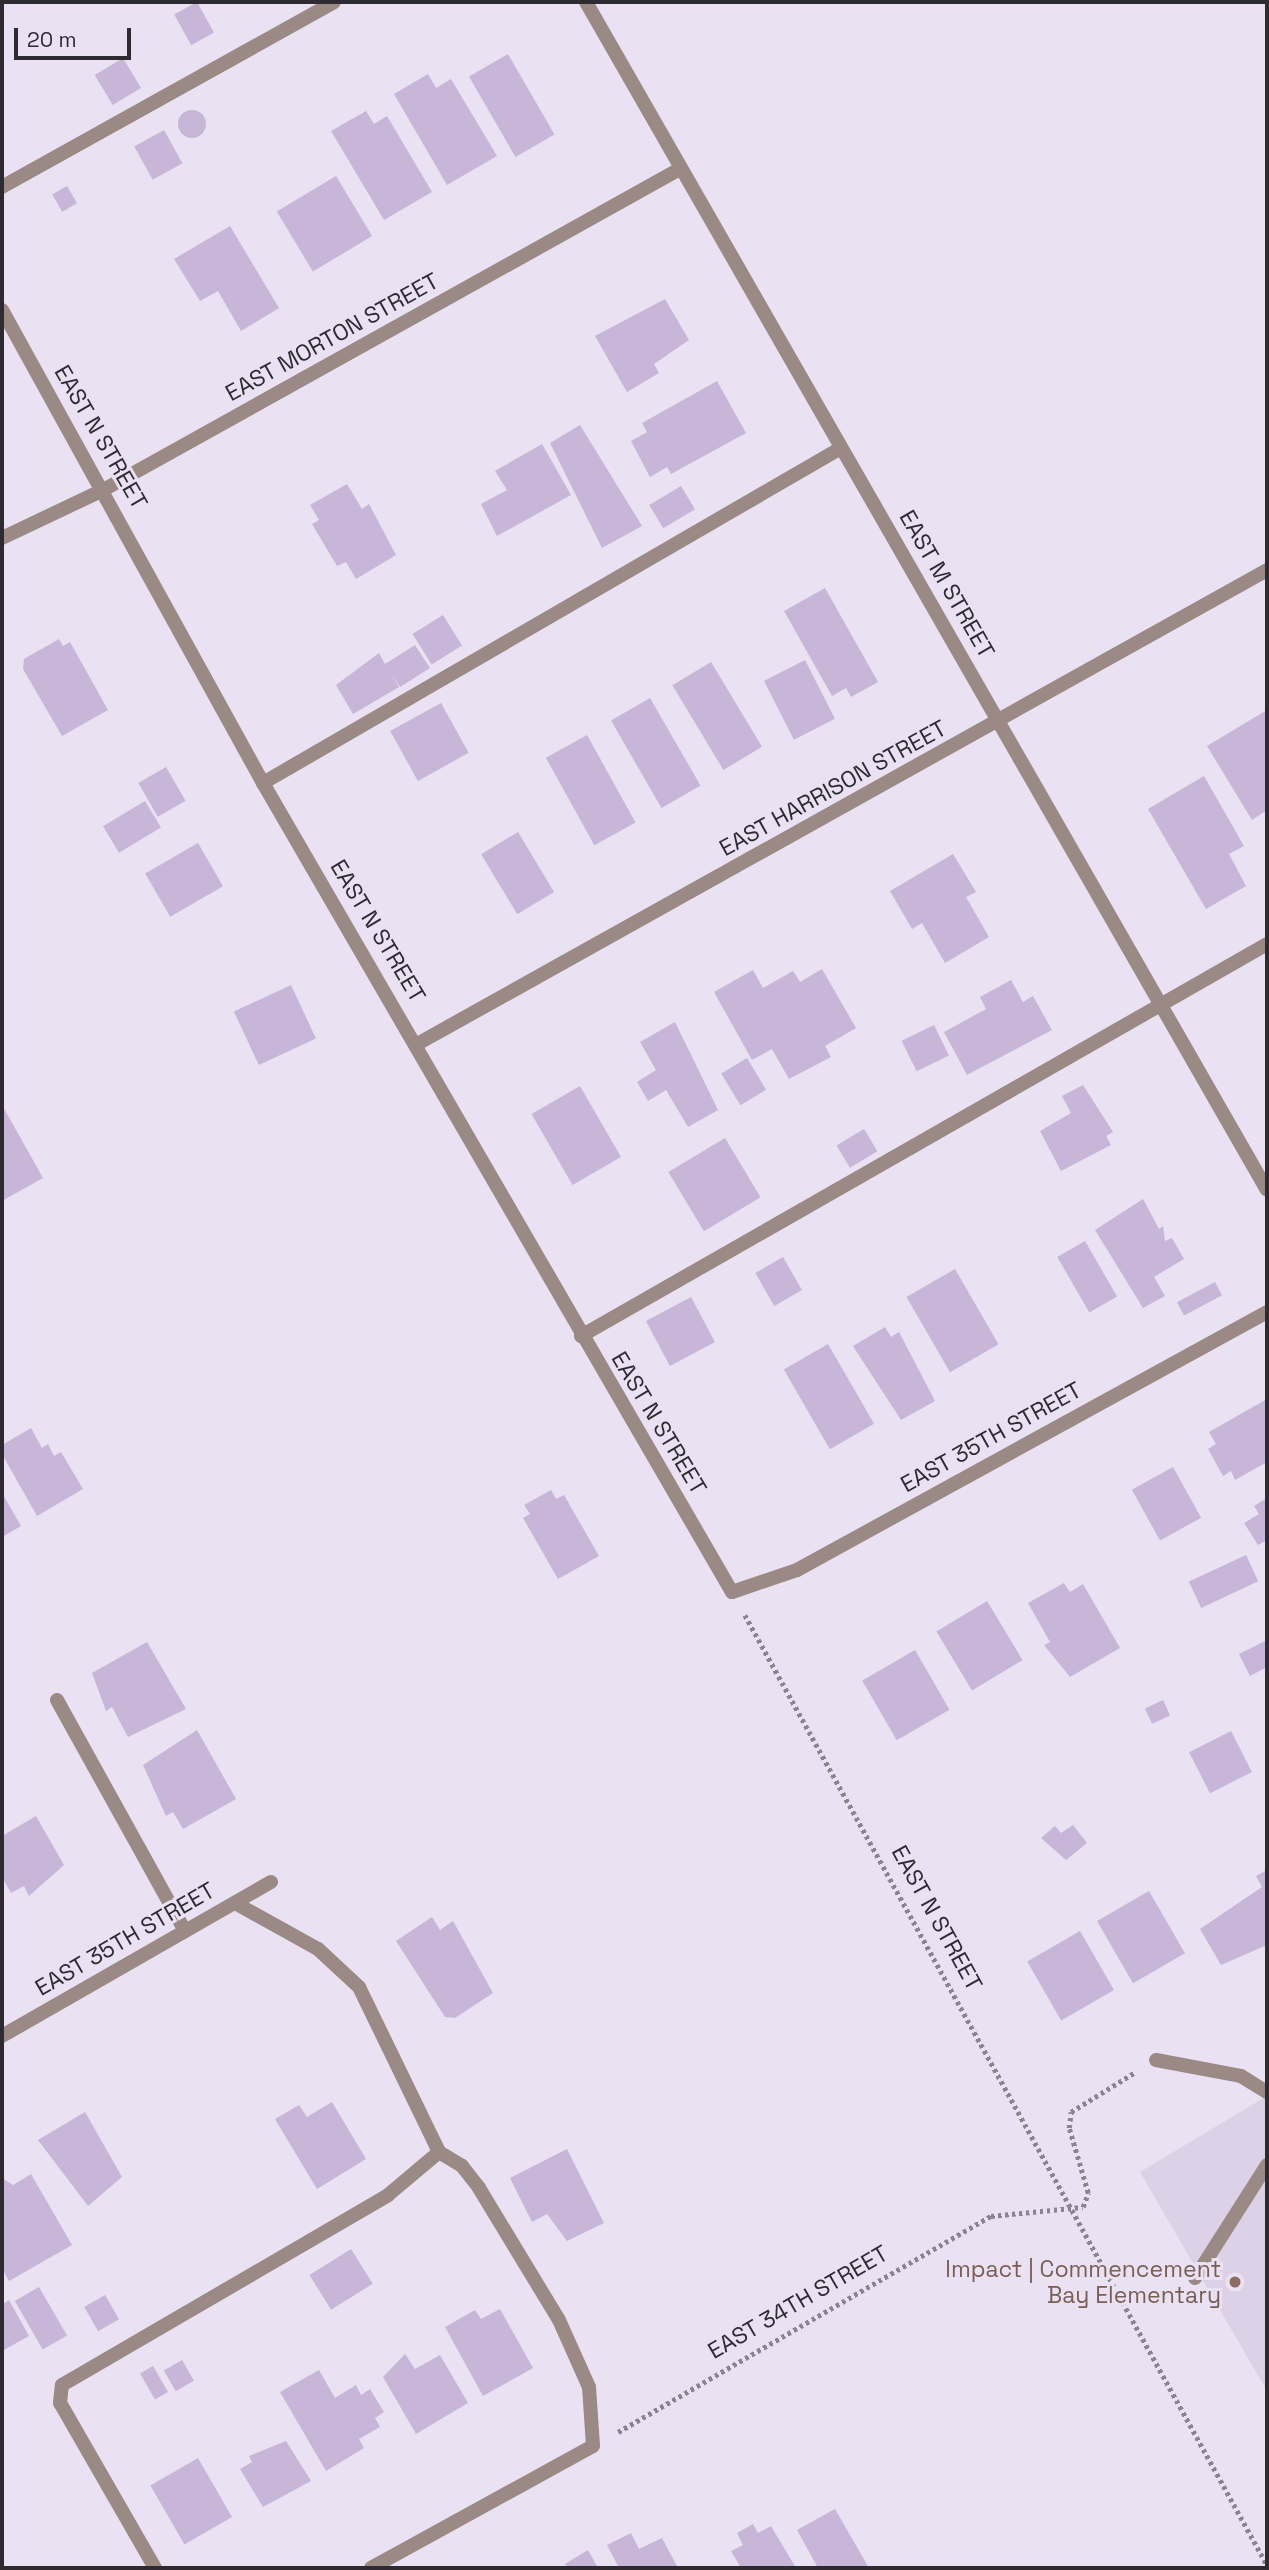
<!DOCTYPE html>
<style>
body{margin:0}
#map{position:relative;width:1269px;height:2570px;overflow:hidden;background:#eae1f2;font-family:"Space Grotesk",sans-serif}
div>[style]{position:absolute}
.built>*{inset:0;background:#ddd1e7}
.building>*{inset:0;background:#c7b6d7;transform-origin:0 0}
.round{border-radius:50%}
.path>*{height:4.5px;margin-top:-2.25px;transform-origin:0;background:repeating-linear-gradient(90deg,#8a8490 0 3.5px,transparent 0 7px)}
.service>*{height:14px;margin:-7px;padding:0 7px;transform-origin:7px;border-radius:7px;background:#9a8984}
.minor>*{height:14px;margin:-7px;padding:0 7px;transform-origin:7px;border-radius:7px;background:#9a8984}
.dots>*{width:19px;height:19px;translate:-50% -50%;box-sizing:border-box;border:4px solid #eae1f2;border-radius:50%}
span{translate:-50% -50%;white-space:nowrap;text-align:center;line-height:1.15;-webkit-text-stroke:6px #eae1f2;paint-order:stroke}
.street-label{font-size:23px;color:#2e2a31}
.education-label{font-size:23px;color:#785e54}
.right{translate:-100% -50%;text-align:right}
.frame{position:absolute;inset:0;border:4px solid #2e2a31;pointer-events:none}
.scale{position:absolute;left:14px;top:28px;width:117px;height:32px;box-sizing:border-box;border:4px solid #2e2a31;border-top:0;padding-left:9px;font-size:21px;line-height:24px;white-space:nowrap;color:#2e2a31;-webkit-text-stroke:5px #eae1f2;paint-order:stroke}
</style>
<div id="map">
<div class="built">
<i style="clip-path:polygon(1267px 2096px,1267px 2391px,1140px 2172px)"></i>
</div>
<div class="building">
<i style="left:197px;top:2px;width:35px;height:26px;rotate:61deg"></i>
<i style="left:508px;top:54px;width:93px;height:45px;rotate:60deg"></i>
<i style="left:123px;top:58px;width:35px;height:33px;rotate:59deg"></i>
<i style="clip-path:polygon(428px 74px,436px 88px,451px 79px,497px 156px,447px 185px,394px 94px)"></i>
<i class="round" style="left:178px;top:110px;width:28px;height:28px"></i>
<i style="clip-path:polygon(366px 111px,374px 124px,387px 116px,432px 192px,384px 220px,331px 131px)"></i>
<i style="left:164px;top:130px;width:38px;height:34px;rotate:61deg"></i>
<i style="left:336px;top:176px;width:70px;height:69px;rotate:59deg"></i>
<i style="left:67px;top:186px;width:20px;height:17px;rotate:60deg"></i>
<i style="clip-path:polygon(230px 226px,279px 308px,241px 331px,218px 291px,200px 301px,174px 259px)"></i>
<i style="clip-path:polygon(665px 299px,689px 340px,654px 364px,659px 373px,627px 392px,595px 336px)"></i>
<i style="clip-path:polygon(717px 381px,746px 433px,671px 474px,667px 467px,650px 477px,631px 441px,647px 432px,642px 423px)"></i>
<i style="clip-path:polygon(580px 425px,642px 526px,602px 548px,550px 443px)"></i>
<i style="clip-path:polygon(542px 444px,571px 495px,497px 536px,481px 504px,507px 490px,495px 471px)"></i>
<i style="clip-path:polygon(347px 484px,362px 509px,369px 504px,396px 555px,356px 579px,346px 562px,337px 566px,312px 524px,319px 520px,310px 505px)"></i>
<i style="left:681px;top:486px;width:27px;height:37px;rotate:59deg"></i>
<i style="clip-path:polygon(825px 588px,878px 682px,851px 697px,846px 688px,832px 696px,784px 611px)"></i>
<i style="left:443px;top:615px;width:36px;height:36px;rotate:58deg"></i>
<i style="clip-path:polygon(59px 639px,63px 646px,70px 642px,108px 710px,62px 736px,23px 669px,24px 659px)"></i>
<i style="clip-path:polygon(415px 645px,430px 668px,400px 687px,391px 673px,399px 687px,353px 714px,336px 685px,379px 653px,385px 664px)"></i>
<i style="left:805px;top:660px;width:66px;height:46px;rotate:63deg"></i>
<i style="left:711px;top:662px;width:99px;height:45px;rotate:59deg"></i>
<i style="left:650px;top:698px;width:101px;height:45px;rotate:60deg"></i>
<i style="left:441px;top:703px;width:57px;height:58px;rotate:61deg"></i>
<i style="clip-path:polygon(1267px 710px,1267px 810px,1252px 820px,1207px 746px)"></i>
<i style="left:587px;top:735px;width:100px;height:47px;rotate:61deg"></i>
<i style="left:166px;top:767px;width:39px;height:32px;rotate:60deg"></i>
<i style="clip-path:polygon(1204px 776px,1244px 846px,1229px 854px,1246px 886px,1206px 909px,1148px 809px)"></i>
<i style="left:145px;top:801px;width:31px;height:49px;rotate:59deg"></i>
<i style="left:518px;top:832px;width:70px;height:43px;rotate:59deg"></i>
<i style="left:198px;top:843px;width:50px;height:61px;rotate:60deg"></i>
<i style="clip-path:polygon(953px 854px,976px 892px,966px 897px,989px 937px,945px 963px,922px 923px,912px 929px,890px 891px)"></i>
<i style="clip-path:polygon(822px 969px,856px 1028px,825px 1046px,831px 1057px,789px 1079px,772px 1049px,752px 1060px,714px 992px,753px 970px,763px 988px,793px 971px,800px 982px)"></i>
<i style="clip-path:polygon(1011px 980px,1023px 1002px,1033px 996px,1052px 1030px,967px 1075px,944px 1032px,986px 1009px,980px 997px)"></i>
<i style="left:291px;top:985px;width:59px;height:63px;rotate:65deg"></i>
<i style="clip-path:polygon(675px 1022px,718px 1110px,688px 1127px,666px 1090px,648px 1101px,637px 1082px,656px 1070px,640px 1042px)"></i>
<i style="left:934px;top:1025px;width:34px;height:36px;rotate:64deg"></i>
<i style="left:747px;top:1058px;width:37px;height:30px;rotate:59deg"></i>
<i style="clip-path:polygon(1083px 1085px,1113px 1132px,1106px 1136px,1111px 1145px,1061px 1171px,1040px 1131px,1071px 1113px,1062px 1096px)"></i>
<i style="left:580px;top:1086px;width:82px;height:56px;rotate:60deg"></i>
<i style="clip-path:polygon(2px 1105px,43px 1178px,2px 1201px)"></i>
<i style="left:864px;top:1129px;width:26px;height:32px;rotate:59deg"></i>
<i style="left:725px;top:1138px;width:69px;height:66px;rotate:59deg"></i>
<i style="clip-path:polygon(1143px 1199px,1159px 1229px,1163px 1226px,1165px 1241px,1172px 1238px,1184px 1259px,1154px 1277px,1165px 1296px,1143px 1308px,1095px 1230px)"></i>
<i style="left:1085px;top:1241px;width:64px;height:32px;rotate:60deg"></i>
<i style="left:783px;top:1257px;width:38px;height:32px;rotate:60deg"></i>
<i style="left:955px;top:1269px;width:87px;height:56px;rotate:60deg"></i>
<i style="left:1215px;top:1282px;width:15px;height:43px;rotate:62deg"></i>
<i style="left:691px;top:1297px;width:51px;height:51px;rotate:62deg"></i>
<i style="clip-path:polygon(885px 1327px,891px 1337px,899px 1332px,935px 1401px,901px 1420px,853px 1346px)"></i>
<i style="left:828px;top:1344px;width:92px;height:51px;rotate:60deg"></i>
<i style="clip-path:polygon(1267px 1399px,1267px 1462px,1235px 1480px,1231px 1471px,1223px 1476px,1208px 1449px,1216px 1444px,1209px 1432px)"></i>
<i style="clip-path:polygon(31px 1428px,42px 1448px,48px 1444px,54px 1456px,61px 1452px,83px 1489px,37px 1516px,2px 1454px,2px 1445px)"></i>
<i style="left:1173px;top:1467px;width:58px;height:47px;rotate:61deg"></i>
<i style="clip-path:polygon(551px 1490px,556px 1499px,564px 1495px,599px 1556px,558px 1579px,523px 1518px,530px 1514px,524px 1505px)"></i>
<i style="clip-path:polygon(2px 1493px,21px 1526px,2px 1537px)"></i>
<i style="clip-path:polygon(1267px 1498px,1267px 1540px,1258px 1545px,1244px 1523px,1259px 1514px,1254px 1506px)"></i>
<i style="left:1246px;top:1555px;width:29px;height:63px;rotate:65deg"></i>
<i style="clip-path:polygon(1064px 1583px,1070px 1592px,1083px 1584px,1120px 1648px,1070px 1677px,1044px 1645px,1050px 1642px,1028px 1603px)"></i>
<i style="left:987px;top:1601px;width:69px;height:59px;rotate:59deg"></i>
<i style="clip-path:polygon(1267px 1640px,1267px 1667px,1250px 1676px,1239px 1654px)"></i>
<i style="clip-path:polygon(147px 1642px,186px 1709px,128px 1737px,112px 1707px,106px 1711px,92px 1673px)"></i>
<i style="left:915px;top:1650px;width:69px;height:61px;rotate:60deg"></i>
<i style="left:1163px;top:1700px;width:17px;height:20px;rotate:65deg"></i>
<i style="clip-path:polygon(197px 1730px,236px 1799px,183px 1829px,173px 1812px,166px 1816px,143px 1765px)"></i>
<i style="left:1231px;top:1731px;width:46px;height:47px;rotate:63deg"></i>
<i style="clip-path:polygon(36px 1816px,64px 1865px,29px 1896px,24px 1886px,11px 1893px,2px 1877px,2px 1836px)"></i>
<i style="clip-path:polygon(1073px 1825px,1087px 1843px,1066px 1860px,1041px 1838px,1055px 1826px,1061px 1833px)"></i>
<i style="clip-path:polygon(1267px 1870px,1267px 1945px,1221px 1965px,1200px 1929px,1262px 1887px,1256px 1876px)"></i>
<i style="left:1149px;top:1891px;width:72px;height:60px;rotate:60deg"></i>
<i style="clip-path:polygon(432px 1917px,440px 1930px,453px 1921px,493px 1993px,455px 2018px,445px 2017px,396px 1941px)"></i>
<i style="left:1080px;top:1931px;width:68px;height:61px;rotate:60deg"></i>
<i style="clip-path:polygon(332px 2102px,366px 2159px,317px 2189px,275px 2119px,299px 2105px,307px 2117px)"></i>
<i style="clip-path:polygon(85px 2112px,122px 2177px,88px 2206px,38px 2140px)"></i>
<i style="clip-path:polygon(567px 2149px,604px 2223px,567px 2241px,547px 2214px,532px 2222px,510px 2178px)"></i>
<i style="clip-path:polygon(31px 2174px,72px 2245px,9px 2281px,2px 2268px,2px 2178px,13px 2185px)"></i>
<i style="left:351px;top:2249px;width:41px;height:49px;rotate:58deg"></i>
<i style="left:39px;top:2287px;width:56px;height:28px;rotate:60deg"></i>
<i style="left:105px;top:2295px;width:28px;height:24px;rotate:60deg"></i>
<i style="clip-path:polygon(9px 2300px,29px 2336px,2px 2351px,2px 2305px)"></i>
<i style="clip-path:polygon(500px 2309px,533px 2368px,483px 2396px,445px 2327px,475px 2310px,481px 2319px)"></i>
<i style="clip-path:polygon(405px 2354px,415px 2369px,440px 2355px,468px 2403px,416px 2434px,383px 2377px)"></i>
<i style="left:182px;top:2360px;width:24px;height:21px;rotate:60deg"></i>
<i style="left:153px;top:2366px;width:30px;height:15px;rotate:60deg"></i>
<i style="clip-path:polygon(319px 2370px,335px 2398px,356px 2385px,361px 2395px,370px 2389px,384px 2412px,375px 2418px,380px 2427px,359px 2439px,364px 2448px,326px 2471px,280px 2392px)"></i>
<i style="clip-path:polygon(286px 2441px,311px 2481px,263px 2507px,240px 2469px,252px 2462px,249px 2456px)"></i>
<i style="left:198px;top:2458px;width:68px;height:55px;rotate:60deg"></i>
<i style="clip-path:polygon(835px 2509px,869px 2568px,818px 2568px,797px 2530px)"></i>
<i style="clip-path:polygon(753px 2524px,758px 2533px,771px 2526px,796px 2568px,741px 2568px,731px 2551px,743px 2545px,737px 2533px)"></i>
<i style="clip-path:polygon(631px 2533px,639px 2549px,662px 2538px,678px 2568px,619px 2568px,607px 2545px)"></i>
<i style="clip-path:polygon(588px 2550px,598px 2568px,567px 2568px,565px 2564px)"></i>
</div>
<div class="path">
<i style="left:745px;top:1615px;width:1084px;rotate:61.21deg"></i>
<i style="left:618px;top:2432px;width:431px;rotate:-30.1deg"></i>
<i style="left:991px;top:2216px;width:92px;rotate:-5.6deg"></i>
<i style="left:1083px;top:2207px;width:15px;rotate:-70deg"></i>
<i style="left:1088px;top:2193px;width:68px;rotate:-106.3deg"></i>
<i style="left:1069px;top:2128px;width:16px;rotate:-83deg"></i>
<i style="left:1071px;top:2112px;width:74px;rotate:-31.8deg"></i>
</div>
<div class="service">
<i style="left:2px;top:187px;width:380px;rotate:-29.1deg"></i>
<i style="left:263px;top:783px;width:668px;rotate:-30.1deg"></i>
<i style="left:581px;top:1336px;width:790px;rotate:-29.74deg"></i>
<i style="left:57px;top:1700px;width:264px;rotate:61deg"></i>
<i style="left:235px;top:1903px;width:95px;rotate:29deg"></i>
<i style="left:318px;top:1949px;width:56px;rotate:42.8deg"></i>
<i style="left:359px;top:1987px;width:183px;rotate:64.1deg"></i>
<i style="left:439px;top:2152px;width:27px;rotate:31deg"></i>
<i style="left:462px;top:2166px;width:28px;rotate:52deg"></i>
<i style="left:479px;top:2188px;width:154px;rotate:58.8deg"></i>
<i style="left:559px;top:2320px;width:73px;rotate:65.9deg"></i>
<i style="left:589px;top:2387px;width:59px;rotate:86.1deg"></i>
<i style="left:1156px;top:2060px;width:86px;rotate:10.7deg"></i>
<i style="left:1241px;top:2076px;width:31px;rotate:32deg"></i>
<i style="left:155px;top:2568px;width:190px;rotate:-119.9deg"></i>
<i style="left:60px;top:2403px;width:18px;rotate:-84deg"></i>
<i style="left:62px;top:2385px;width:377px;rotate:-30.2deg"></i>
<i style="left:388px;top:2195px;width:67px;rotate:-40.1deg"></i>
</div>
<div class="minor">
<i style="left:586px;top:2px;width:1369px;rotate:60.18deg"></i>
<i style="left:2px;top:310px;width:540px;rotate:61.11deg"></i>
<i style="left:263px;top:783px;width:935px;rotate:59.9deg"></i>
<i style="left:732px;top:1592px;width:69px;rotate:-18.7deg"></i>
<i style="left:797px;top:1570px;width:536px;rotate:-28.76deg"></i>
<i style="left:2px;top:538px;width:114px;rotate:-25.4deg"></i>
<i style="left:105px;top:489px;width:658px;rotate:-29.1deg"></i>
<i style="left:419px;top:1043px;width:971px;rotate:-29.15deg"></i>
<i style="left:2px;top:2036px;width:310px;rotate:-29.8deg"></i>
<i style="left:1195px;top:2278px;width:134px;rotate:-57.5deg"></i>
<i style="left:371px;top:2568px;width:253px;rotate:-28.8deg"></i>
</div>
<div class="dots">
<i style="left:1235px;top:2282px;background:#8d6e63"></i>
</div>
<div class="street-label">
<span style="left:332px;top:337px;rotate:-29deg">EAST MORTON STREET</span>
<span style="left:101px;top:437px;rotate:60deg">EAST N STREET</span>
<span style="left:947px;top:584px;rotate:60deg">EAST M STREET</span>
<span style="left:833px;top:788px;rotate:-29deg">EAST HARRISON STREET</span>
<span style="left:378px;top:931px;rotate:59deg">EAST N STREET</span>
<span style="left:659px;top:1423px;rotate:59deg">EAST N STREET</span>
<span style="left:991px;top:1437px;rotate:-29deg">EAST 35TH STREET</span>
<span style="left:937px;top:1918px;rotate:61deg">EAST N STREET</span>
<span style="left:125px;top:1939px;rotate:-30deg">EAST 35TH STREET</span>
<span style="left:798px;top:2302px;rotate:-30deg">EAST 34TH STREET</span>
</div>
<div class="education-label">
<span class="right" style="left:1221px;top:2282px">Impact | Commencement<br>Bay Elementary</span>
</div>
<div class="frame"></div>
<div class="scale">20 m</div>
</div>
